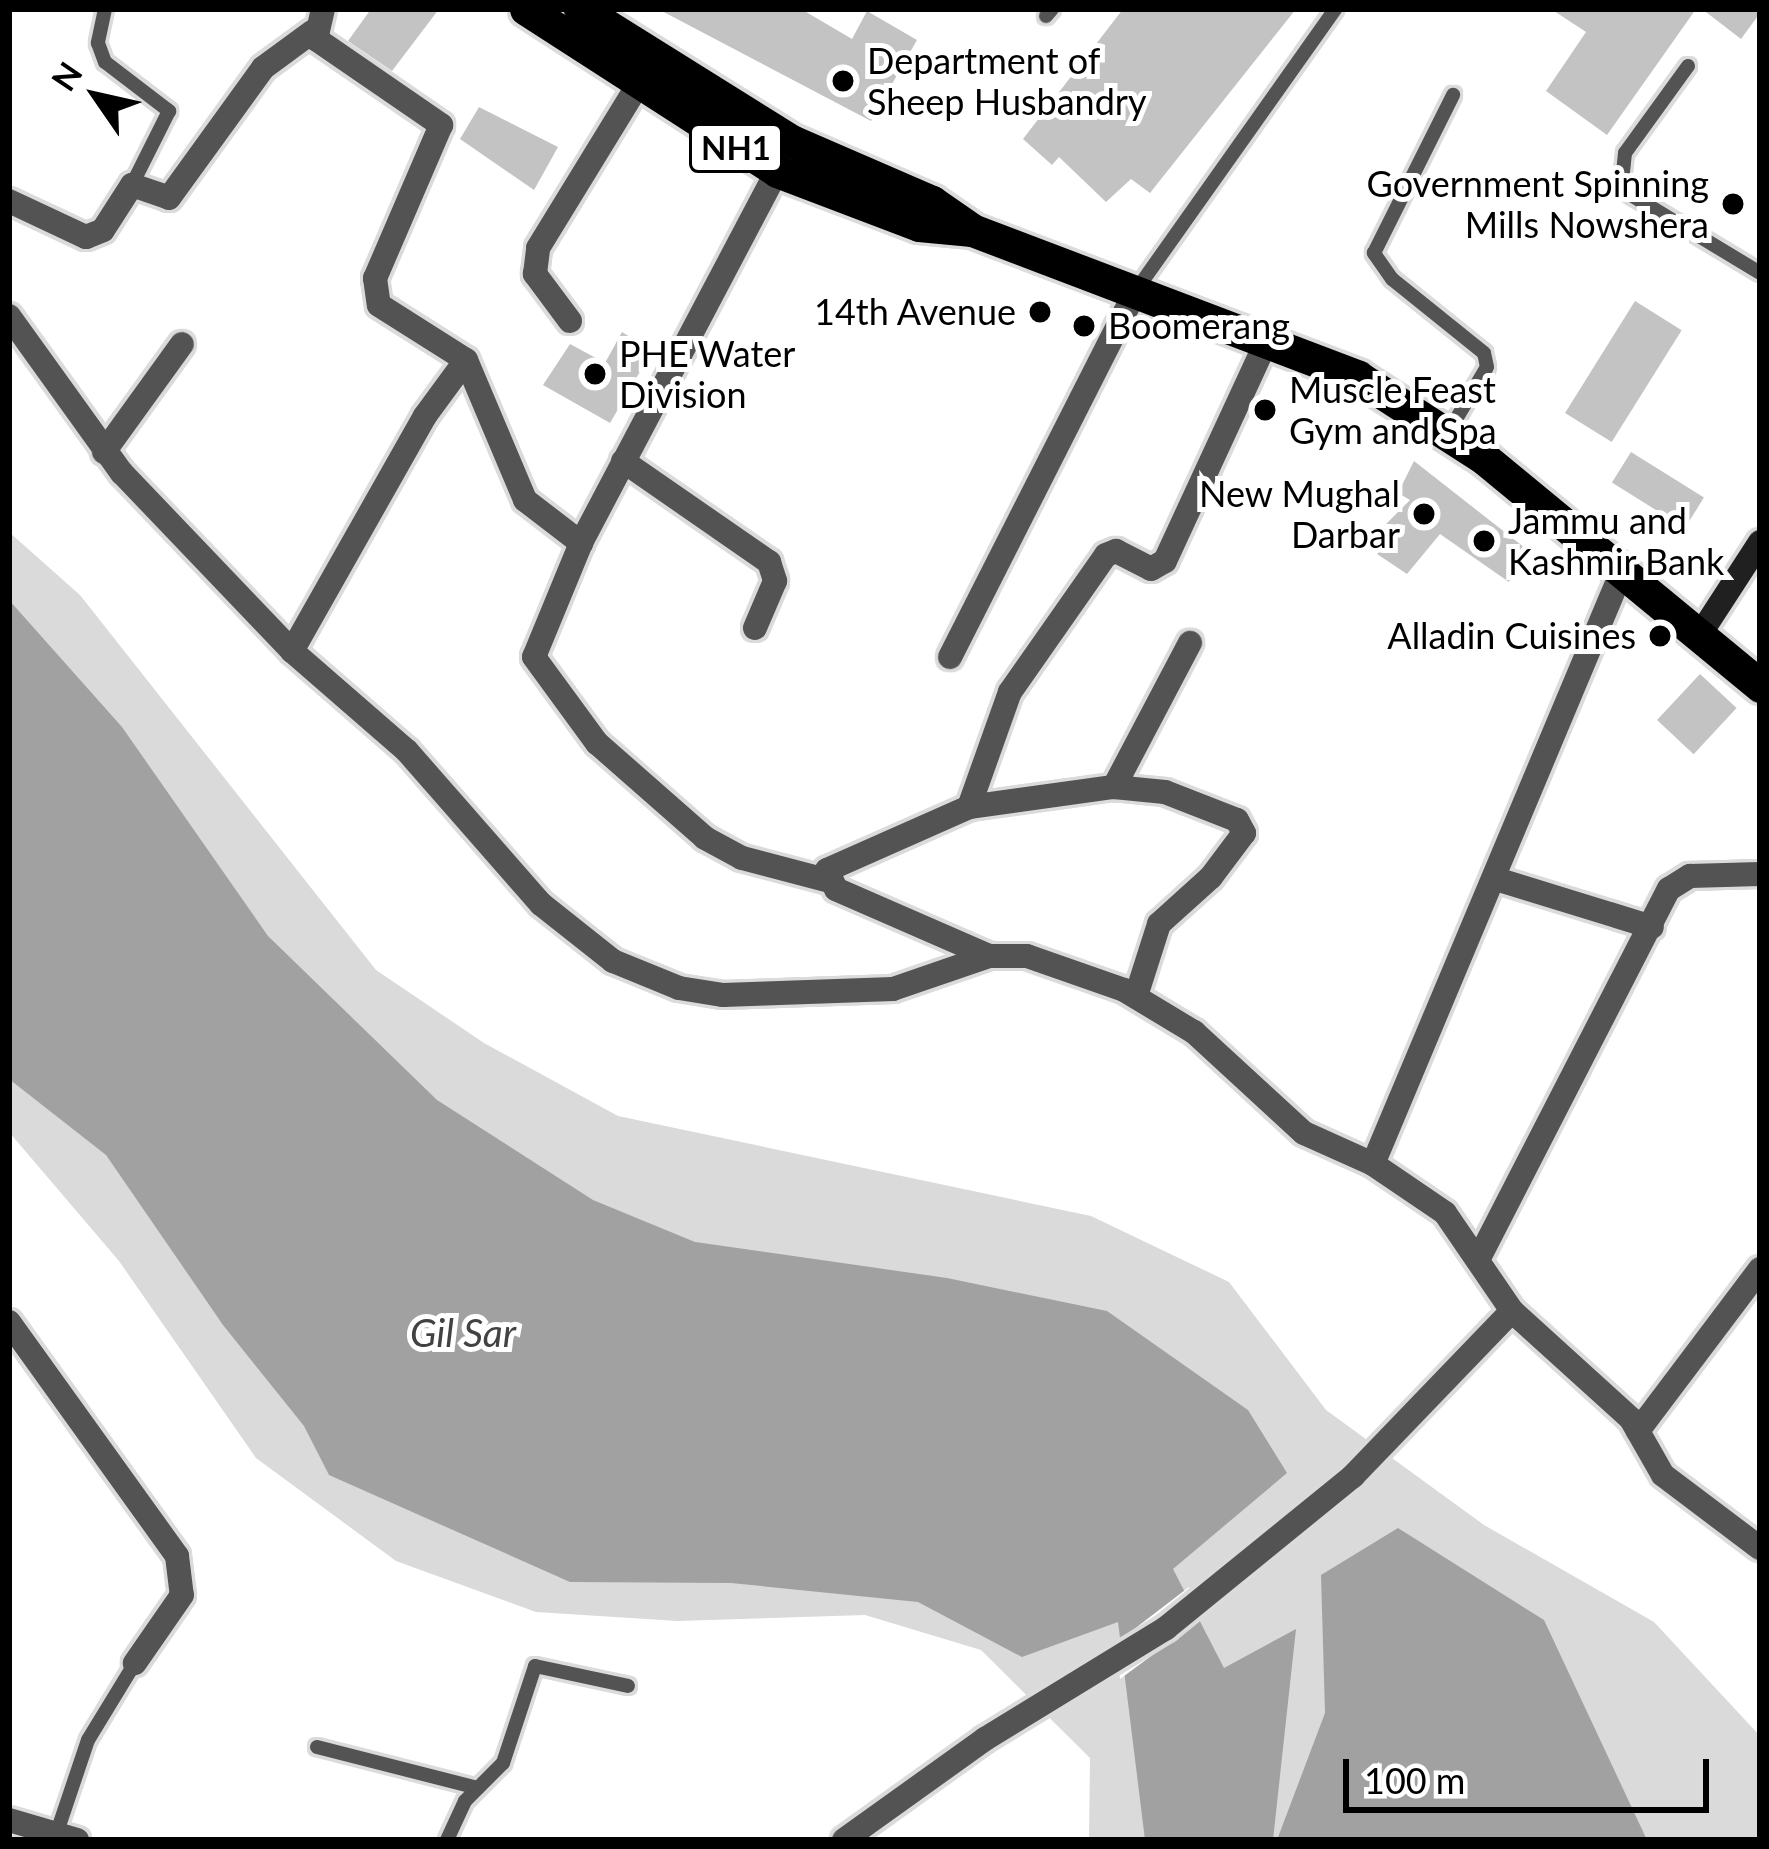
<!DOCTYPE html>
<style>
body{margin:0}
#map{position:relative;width:1769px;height:1849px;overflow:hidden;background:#fff;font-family:Lato,sans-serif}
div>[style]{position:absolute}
.green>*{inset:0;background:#dadada}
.water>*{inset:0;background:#a1a1a1}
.pier>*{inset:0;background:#fff}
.building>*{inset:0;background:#c3c3c3;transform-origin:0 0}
.roads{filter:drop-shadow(3px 0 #dbdbdb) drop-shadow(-3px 0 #dbdbdb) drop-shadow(0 3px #dbdbdb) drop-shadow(0 -3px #dbdbdb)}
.service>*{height:14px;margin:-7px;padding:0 7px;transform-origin:7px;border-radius:7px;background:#535353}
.minor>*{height:24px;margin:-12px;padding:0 12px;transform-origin:12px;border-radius:12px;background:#535353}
.secondary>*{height:24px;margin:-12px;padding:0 12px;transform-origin:12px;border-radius:12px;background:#202020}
.trunk>*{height:33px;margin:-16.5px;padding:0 16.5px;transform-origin:16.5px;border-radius:16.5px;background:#000}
.dots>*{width:33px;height:33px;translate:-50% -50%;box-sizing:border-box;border:6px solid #fff;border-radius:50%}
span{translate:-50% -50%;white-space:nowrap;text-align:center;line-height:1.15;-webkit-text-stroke:10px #fff;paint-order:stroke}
.shield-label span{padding:3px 9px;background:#fff;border:3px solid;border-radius:9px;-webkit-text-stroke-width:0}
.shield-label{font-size:33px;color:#000;font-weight:700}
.poi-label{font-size:36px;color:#000}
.left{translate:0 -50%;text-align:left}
.right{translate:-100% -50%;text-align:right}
.water-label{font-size:39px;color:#424242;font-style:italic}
.frame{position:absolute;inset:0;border:12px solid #000;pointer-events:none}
.north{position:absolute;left:36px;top:36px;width:120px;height:120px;-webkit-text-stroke:9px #fff;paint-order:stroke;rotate:304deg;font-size:33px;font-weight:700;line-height:48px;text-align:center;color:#000}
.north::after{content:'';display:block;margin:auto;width:42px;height:54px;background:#000;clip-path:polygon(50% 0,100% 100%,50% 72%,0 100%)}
.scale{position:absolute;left:1343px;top:1759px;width:366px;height:54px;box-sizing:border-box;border:6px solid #000;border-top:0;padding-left:15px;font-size:36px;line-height:42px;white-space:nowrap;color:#000;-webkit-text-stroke:9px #fff;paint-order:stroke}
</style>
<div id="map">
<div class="green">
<i style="clip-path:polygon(9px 532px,80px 595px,376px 970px,484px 1043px,618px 1116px,1091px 1216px,1229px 1282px,1326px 1410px,1484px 1525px,1654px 1622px,1760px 1736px,1760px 1840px,1089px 1840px,1090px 1758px,981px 1650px,865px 1615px,678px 1621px,536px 1612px,396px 1561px,256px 1458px,119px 1261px,9px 1132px)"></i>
</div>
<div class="water">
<i style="clip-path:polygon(9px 600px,122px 727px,268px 936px,437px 1100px,593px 1200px,695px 1242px,947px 1278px,1107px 1311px,1248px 1410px,1287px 1473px,1173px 1569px,1224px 1668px,1296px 1629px,1273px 1840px,1145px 1840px,1118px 1622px,1022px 1657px,918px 1602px,731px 1583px,570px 1582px,329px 1475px,304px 1426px,223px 1325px,106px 1155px,9px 1079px)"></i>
<i style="clip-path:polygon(1398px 1528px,1544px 1620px,1647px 1840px,1277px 1840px,1325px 1713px,1321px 1575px)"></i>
</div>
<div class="pier">
<i style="clip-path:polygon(1189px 1587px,1204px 1617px,1120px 1679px,1116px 1643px)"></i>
</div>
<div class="building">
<i style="clip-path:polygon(371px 9px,439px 9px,392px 71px,348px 41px)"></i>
<i style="clip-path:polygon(658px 9px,801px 9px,852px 39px,867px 11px,917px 40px,871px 121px)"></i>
<i style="clip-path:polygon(1123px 9px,1296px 9px,1150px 193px,1131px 179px,1106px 202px,1059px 157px,1052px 165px,1023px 139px)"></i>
<i style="clip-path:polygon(1551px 9px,1696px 9px,1607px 135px,1546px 91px,1586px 32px)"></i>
<i style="clip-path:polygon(1702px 9px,1760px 9px,1760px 13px,1741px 39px)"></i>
<i style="clip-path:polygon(479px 107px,558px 147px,534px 190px,460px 139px)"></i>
<i style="left:1635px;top:301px;width:55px;height:132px;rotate:32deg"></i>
<i style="clip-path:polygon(622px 332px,652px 351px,610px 423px,543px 385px,570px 344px,605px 363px)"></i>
<i style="left:1631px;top:452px;width:86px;height:36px;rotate:32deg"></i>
<i style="clip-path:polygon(1414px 461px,1525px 548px,1509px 582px,1440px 534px,1407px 574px,1377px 554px,1392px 538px,1382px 528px,1410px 500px,1398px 493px)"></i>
<i style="left:1700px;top:674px;width:50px;height:63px;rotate:43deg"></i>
</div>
<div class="roads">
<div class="service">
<i style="left:105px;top:9px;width:35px;rotate:102deg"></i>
<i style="left:98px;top:43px;width:20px;rotate:70deg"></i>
<i style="left:105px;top:62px;width:81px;rotate:37.4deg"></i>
<i style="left:169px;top:111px;width:83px;rotate:116.6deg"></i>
<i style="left:1046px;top:16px;width:9px;rotate:-49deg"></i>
<i style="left:1688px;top:66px;width:107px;rotate:125.9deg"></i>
<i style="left:1625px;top:153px;width:36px;rotate:96deg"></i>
<i style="left:1621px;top:189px;width:162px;rotate:31.1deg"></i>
<i style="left:1137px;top:289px;width:343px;rotate:-54.7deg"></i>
<i style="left:1449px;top:431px;width:74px;rotate:-59.3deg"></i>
<i style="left:1487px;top:367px;width:14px;rotate:-102deg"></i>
<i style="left:1484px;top:353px;width:118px;rotate:-141.2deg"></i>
<i style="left:1392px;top:279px;width:32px;rotate:-125deg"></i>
<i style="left:1374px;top:253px;width:177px;rotate:-63.4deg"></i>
<i style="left:317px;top:1747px;width:166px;rotate:14.3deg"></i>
<i style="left:56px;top:1835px;width:100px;rotate:-71.4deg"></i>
<i style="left:88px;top:1740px;width:90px;rotate:-58.6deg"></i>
<i style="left:447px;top:1840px;width:43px;rotate:-65.2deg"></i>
<i style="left:465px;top:1801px;width:54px;rotate:-45deg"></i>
<i style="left:503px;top:1763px;width:102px;rotate:-71.7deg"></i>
<i style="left:535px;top:1666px;width:95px;rotate:12.1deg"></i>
</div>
<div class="minor">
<i style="left:323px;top:9px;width:31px;rotate:103deg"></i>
<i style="left:316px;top:39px;width:152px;rotate:34.5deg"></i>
<i style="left:441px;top:125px;width:167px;rotate:113.3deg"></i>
<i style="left:375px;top:278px;width:27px;rotate:82deg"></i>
<i style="left:379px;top:305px;width:103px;rotate:32.3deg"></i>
<i style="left:466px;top:360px;width:152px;rotate:67.1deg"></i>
<i style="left:525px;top:500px;width:71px;rotate:37.5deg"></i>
<i style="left:777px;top:171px;width:420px;rotate:117.8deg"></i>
<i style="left:581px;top:543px;width:123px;rotate:112.4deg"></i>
<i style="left:534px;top:657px;width:107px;rotate:53.8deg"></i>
<i style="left:597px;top:743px;width:144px;rotate:41.3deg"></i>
<i style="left:705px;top:838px;width:42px;rotate:28.4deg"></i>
<i style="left:742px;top:858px;width:87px;rotate:14.7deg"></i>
<i style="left:9px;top:201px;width:85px;rotate:25.1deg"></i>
<i style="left:86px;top:237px;width:18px;rotate:-22deg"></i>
<i style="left:103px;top:230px;width:54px;rotate:-57.2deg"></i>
<i style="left:132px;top:185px;width:39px;rotate:19deg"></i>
<i style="left:169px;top:198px;width:160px;rotate:-54.1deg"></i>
<i style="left:263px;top:68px;width:61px;rotate:-36.3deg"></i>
<i style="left:9px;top:316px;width:193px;rotate:54.3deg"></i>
<i style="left:122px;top:473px;width:246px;rotate:46.3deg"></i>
<i style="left:292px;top:651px;width:152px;rotate:41deg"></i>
<i style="left:407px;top:751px;width:203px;rotate:48.8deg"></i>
<i style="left:541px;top:904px;width:92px;rotate:38.4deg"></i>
<i style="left:613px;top:961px;width:71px;rotate:22.2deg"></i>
<i style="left:679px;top:988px;width:45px;rotate:9deg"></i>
<i style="left:723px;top:995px;width:170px;rotate:-2deg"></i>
<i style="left:893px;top:989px;width:102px;rotate:-19deg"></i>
<i style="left:989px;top:956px;width:38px"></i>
<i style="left:1027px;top:956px;width:103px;rotate:19.3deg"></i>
<i style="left:1124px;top:990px;width:82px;rotate:31deg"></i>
<i style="left:1194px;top:1032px;width:149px;rotate:42.6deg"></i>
<i style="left:1304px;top:1133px;width:76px;rotate:24.2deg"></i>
<i style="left:1373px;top:1164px;width:87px;rotate:34.2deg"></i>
<i style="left:1445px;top:1213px;width:119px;rotate:55.6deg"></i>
<i style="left:1512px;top:1311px;width:161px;rotate:42.2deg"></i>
<i style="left:1631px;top:1419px;width:64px;rotate:60.3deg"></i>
<i style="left:1663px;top:1475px;width:121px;rotate:37deg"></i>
<i style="left:570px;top:321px;width:59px;rotate:-126.7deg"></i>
<i style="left:535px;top:274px;width:26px;rotate:-83deg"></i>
<i style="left:538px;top:248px;width:193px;rotate:-58.5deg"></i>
<i style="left:104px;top:452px;width:133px;rotate:-54.2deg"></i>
<i style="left:623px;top:461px;width:178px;rotate:34.7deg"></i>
<i style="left:769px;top:562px;width:20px;rotate:72deg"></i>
<i style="left:775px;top:581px;width:51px;rotate:113.1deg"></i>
<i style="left:292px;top:651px;width:270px;rotate:-60.5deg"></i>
<i style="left:425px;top:416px;width:69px;rotate:-53.8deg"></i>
<i style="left:950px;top:657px;width:413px;rotate:-63.1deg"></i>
<i style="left:1114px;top:787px;width:163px;rotate:-62.2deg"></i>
<i style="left:969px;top:807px;width:122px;rotate:-70.4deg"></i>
<i style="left:1010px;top:692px;width:167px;rotate:-55deg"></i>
<i style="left:1106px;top:555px;width:11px;rotate:-22deg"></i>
<i style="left:1116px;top:551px;width:39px;rotate:27deg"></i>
<i style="left:1151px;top:569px;width:16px;rotate:-30deg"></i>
<i style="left:1165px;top:561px;width:243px;rotate:-65.2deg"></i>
<i style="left:1496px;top:879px;width:163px;rotate:17.1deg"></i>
<i style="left:989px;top:956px;width:167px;rotate:-156.4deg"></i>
<i style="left:836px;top:889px;width:21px;rotate:-115deg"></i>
<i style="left:827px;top:870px;width:155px;rotate:-23.9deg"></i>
<i style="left:969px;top:807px;width:146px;rotate:-7.9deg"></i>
<i style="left:1114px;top:787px;width:51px;rotate:5.6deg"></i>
<i style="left:1165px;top:792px;width:77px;rotate:21.3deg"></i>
<i style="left:1237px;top:820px;width:15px;rotate:62deg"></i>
<i style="left:1244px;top:833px;width:55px;rotate:126.9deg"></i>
<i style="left:1211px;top:877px;width:70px;rotate:137.9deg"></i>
<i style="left:1159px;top:924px;width:76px;rotate:107.7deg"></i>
<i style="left:1373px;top:1164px;width:643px;rotate:-67.22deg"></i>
<i style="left:1479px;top:1258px;width:415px;rotate:-62.8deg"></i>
<i style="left:1669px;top:889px;width:25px;rotate:-32deg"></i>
<i style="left:1690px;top:876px;width:70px;rotate:-1.6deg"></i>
<i style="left:9px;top:1322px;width:288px;rotate:54.3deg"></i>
<i style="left:177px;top:1556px;width:39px;rotate:83deg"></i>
<i style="left:182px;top:1595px;width:83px;rotate:124.7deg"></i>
<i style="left:1638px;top:1431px;width:203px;rotate:-53deg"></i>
<i style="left:9px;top:1820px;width:71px;rotate:16.4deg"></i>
<i style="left:844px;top:1840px;width:173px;rotate:-35.6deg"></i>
<i style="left:985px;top:1739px;width:212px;rotate:-31.5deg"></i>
<i style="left:1166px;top:1628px;width:241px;rotate:-39.1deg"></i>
<i style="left:1353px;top:1476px;width:229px;rotate:-46.1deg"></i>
</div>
<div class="secondary">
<i style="left:1699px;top:636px;width:112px;rotate:-57deg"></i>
</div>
<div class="trunk">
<i style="left:526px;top:9px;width:299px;rotate:32.8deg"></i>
<i style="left:777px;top:171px;width:152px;rotate:20.8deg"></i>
<i style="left:919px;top:225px;width:53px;rotate:5.4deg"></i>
<i style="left:972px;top:230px;width:413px;rotate:20.8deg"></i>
<i style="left:1358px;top:377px;width:151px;rotate:32.8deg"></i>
<i style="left:1485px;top:459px;width:357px;rotate:39.5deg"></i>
<i style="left:580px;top:9px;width:249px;rotate:32deg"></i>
<i style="left:791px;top:141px;width:154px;rotate:23.4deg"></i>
<i style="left:932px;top:202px;width:47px;rotate:34.7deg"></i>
</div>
</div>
<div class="dots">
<i style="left:843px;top:81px;background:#000"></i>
<i style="left:1733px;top:204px;background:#000"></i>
<i style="left:1040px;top:312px;background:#000"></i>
<i style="left:1084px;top:326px;background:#000"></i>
<i style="left:595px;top:374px;background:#000"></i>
<i style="left:1265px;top:410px;background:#000"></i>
<i style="left:1424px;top:514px;background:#000"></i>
<i style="left:1484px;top:541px;background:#000"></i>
<i style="left:1660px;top:636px;background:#000"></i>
</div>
<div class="shield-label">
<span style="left:736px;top:148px">NH1</span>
</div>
<div class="poi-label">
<span class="left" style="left:867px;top:81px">Department of<br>Sheep Husbandry</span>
<span class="right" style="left:1709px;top:204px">Government Spinning<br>Mills Nowshera</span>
<span class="right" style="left:1016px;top:312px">14th Avenue</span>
<span class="left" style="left:1108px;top:326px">Boomerang</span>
<span class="left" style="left:619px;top:374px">PHE Water<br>Division</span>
<span class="left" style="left:1289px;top:410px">Muscle Feast<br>Gym and Spa</span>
<span class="right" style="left:1400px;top:514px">New Mughal<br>Darbar</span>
<span class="left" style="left:1508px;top:541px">Jammu and<br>Kashmir Bank</span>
<span class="right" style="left:1636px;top:636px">Alladin Cuisines</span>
</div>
<div class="water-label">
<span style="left:463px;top:1332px">Gil Sar</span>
</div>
<div class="frame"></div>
<div class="north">N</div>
<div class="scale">100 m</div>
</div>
